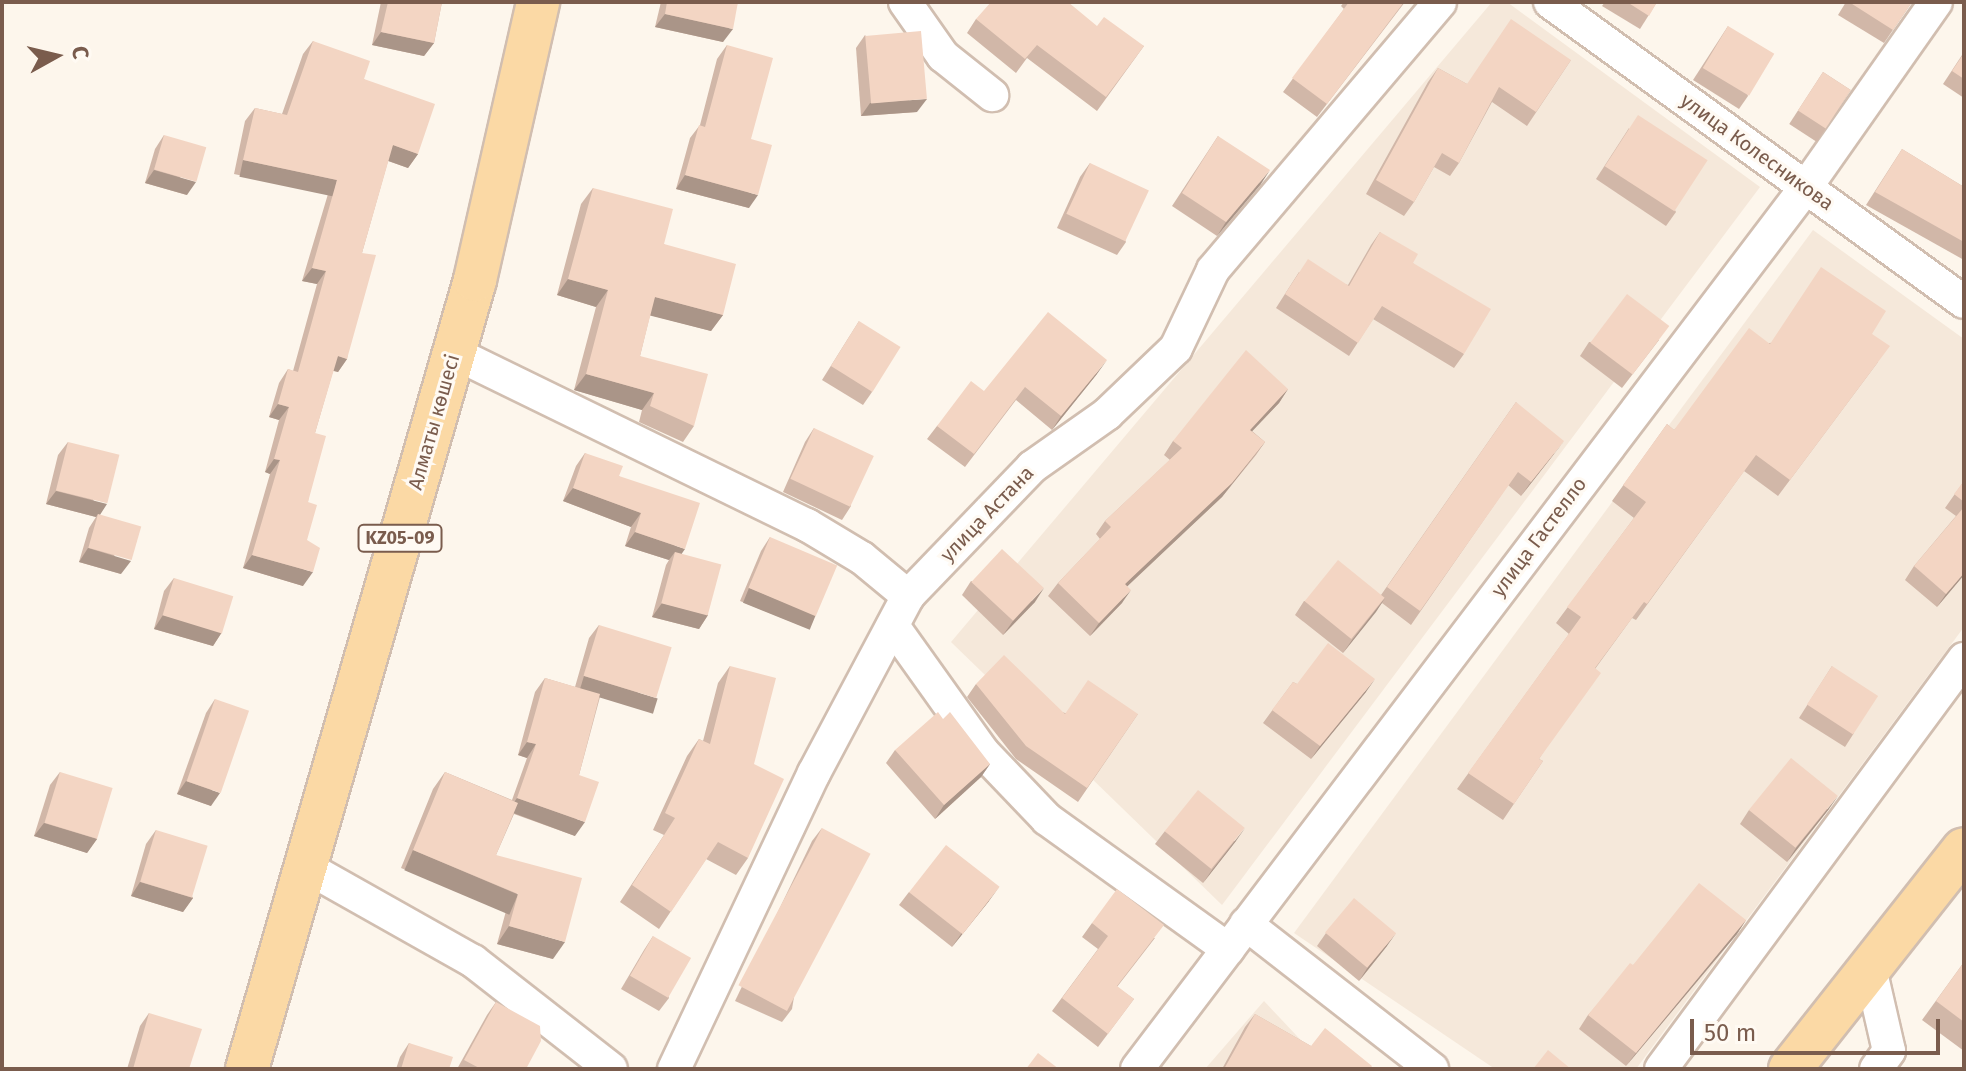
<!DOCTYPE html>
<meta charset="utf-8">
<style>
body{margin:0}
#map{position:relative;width:1966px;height:1071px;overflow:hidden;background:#fdf6ec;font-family:"Fira Sans",sans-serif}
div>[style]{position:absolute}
.residential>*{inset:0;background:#f5e8da}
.roads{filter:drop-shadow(2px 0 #d1beb0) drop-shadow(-2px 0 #d1beb0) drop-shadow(0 2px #d1beb0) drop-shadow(0 -2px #d1beb0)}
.minor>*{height:32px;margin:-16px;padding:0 16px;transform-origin:16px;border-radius:16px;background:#fff}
.major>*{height:42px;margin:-21px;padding:0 21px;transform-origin:21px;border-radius:21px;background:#fbd9a5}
.wall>*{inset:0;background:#d1b7a8;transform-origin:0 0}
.shaded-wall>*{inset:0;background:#aa9588;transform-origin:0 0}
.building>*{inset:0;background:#f3d5c3;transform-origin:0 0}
span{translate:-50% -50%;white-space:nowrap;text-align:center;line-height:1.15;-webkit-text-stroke:6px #fffaf3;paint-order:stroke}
.shield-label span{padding:2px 6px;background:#fffaf3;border:2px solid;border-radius:6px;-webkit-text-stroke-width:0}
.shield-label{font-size:18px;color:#7a5c4d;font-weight:700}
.street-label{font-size:20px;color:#7a5c4d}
.frame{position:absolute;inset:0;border:4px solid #7a5c4d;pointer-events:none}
.north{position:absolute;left:16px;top:16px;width:80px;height:80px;-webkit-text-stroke:6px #fffaf3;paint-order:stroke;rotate:82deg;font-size:22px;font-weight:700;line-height:32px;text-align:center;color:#7a5c4d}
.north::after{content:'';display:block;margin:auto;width:28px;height:36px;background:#7a5c4d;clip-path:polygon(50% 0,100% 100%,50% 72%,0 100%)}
.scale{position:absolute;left:1690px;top:1019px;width:250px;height:36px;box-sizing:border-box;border:4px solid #7a5c4d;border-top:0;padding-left:10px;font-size:24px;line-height:28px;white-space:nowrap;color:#7a5c4d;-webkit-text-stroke:6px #fffaf3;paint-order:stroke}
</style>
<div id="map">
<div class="residential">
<i style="clip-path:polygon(1492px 2px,1507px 2px,1760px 187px,1222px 905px,951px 642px)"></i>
<i style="clip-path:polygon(1813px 230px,1964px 339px,1964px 627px,1636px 1069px,1495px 1069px,1294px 933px)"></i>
<i style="clip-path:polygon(1264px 1001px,1328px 1069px,1205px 1069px)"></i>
</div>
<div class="roads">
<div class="minor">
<i style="left:905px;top:2px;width:66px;rotate:54.9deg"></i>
<i style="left:943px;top:56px;width:63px;rotate:38.5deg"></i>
<i style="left:1550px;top:2px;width:511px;rotate:35.93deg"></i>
<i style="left:454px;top:353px;width:393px;rotate:26deg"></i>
<i style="left:807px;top:525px;width:64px;rotate:31deg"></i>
<i style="left:862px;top:558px;width:60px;rotate:39.6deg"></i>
<i style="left:893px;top:626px;width:153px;rotate:54.5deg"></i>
<i style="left:982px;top:751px;width:94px;rotate:46.3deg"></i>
<i style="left:1047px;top:819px;width:223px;rotate:35.7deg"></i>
<i style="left:306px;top:867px;width:192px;rotate:29.4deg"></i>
<i style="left:473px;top:961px;width:175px;rotate:38deg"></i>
<i style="left:1246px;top:924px;width:236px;rotate:37.9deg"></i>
<i style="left:1870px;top:968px;width:85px;rotate:77.1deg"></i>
<i style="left:1889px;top:1051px;width:22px;rotate:126deg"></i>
<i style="left:674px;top:1069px;width:327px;rotate:-64.7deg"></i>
<i style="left:814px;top:773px;width:200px;rotate:-62deg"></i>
<i style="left:908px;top:596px;width:179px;rotate:-46.1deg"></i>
<i style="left:1032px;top:467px;width:92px;rotate:-35.2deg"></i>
<i style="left:1107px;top:414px;width:95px;rotate:-43.7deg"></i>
<i style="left:1176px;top:348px;width:86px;rotate:-64.6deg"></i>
<i style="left:1213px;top:270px;width:351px;rotate:-49.7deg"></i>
<i style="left:1137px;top:1069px;width:1107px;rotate:-52.82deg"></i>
<i style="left:1806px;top:187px;width:226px;rotate:-54.9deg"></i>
<i style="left:1661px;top:1069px;width:510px;rotate:-53.53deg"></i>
</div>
<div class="major">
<i style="left:247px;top:1069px;width:821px;rotate:-73.88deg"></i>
<i style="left:475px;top:280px;width:285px;rotate:-77.2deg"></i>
<i style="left:1790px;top:1069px;width:280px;rotate:-51.7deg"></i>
</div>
</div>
<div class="wall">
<i style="clip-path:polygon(381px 2px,442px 2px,434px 43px,424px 56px,372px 45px)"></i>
<i style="clip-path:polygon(661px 2px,738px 2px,723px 42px,655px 27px)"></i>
<i style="clip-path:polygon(1344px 2px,1405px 2px,1317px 117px,1283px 92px,1344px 9px,1341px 6px)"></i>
<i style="clip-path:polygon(1605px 2px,1657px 2px,1640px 29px,1602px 6px)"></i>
<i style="clip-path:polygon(1846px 2px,1912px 2px,1884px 43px,1838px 15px)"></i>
<i style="clip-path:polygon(976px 19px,1097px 26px,1144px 46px,1097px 111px,1027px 58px,1016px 73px,967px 33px)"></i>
<i style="clip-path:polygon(1728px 26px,1748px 96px,1739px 109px,1693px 80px)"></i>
<i style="clip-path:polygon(865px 35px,917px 112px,861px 116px,856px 48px)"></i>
<i style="clip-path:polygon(313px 41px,364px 79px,418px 154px,408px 168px,388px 161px,362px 253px,347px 359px,338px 372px,333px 371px,315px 433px,308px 502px,307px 540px,303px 586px,243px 568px,270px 474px,265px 472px,279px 420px,269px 417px,279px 383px,288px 369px,293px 371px,317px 284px,302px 281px,328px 194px,234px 174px,245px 121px,255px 108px,282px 114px,303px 54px)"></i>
<i style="clip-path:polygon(727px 45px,751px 139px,749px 208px,676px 189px,690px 138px,700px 125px,717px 59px)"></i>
<i style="clip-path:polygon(1964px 52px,1964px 98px,1943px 84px)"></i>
<i style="clip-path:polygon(1571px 60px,1527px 126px,1492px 102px,1459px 163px,1450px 176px,1434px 167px,1414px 202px,1404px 216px,1366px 194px,1428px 82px,1438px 68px,1467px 84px)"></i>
<i style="left:1823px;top:72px;width:33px;height:62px;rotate:33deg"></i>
<i style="clip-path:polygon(1629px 128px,1676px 212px,1666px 226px,1596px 179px)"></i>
<i style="clip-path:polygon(164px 135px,187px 195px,145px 183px,155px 149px)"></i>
<i style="clip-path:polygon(1218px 136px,1261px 184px,1217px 236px,1172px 206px)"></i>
<i style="clip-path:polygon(1902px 149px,1964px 187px,1964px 260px,1866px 205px)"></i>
<i style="clip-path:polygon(1090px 163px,1126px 242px,1117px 255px,1057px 228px,1080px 177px)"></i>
<i style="clip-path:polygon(593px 188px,664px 244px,723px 315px,711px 331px,650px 315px,640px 356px,694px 426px,683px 442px,639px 422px,642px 410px,574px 390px,596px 307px,557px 295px,581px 204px)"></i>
<i style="clip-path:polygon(1380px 232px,1413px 263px,1464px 354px,1454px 368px,1373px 319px,1349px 356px,1276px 308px,1299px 272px,1348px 285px,1371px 245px)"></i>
<i style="clip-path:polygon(859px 321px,872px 392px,863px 405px,822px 380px)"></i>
<i style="clip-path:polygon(1872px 334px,1878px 362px,1778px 496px,1744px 471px,1636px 620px,1632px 618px,1595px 669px,1539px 759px,1543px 761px,1503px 820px,1457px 789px,1569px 634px,1556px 623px,1634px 518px,1612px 501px,1667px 424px,1674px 430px,1769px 343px)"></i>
<i style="clip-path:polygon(1659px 340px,1622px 388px,1580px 356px,1589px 342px)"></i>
<i style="clip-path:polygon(1097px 374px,1052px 430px,1016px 400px,965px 467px,927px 439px,937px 426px,984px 391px)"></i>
<i style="clip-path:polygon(1288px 389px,1279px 403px,1252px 431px,1265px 442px,1256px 455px,1222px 497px,1127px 586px,1122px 603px,1090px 636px,1048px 596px,1058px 583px,1100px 539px,1096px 534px,1105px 521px,1170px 460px,1164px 455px,1173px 441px)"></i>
<i style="clip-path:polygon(1516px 402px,1554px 454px,1521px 496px,1508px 485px,1411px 625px,1382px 603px,1343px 653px,1295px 615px,1304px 601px,1381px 595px)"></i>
<i style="clip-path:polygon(814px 428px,851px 506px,842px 520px,783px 492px,805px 442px)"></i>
<i style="clip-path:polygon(68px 442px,100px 515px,121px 574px,79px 562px,89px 528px,96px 517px,46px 504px,58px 455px)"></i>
<i style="clip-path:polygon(585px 453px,619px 476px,682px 554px,708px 615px,699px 629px,652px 617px,666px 565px,669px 560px,625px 546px,631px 527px,563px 501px,576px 466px)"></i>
<i style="clip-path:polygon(1964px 481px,1964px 575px,1937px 607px,1905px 580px,1914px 566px,1956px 516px,1945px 508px)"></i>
<i style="clip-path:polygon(770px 537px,807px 628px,740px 601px,761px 551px)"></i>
<i style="clip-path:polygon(174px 578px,222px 632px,213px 646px,154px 629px,164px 591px)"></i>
<i style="clip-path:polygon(971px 581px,1035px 602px,1003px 635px,962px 595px)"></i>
<i style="clip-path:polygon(599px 625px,649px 711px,600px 697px,579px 775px,575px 836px,514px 814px,496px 855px,553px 959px,497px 944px,506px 911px,401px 868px,433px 789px,445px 772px,512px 800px,527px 758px,518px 755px,535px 692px,545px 678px,575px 687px,589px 638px)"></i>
<i style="clip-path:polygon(730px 666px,754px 764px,748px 858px,736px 875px,706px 859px,659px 929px,620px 902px,664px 835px,653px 830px,687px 756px,699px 739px,703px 741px,718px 683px)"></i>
<i style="clip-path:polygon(1832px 666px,1854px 733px,1845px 747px,1799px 718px)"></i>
<i style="clip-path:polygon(1293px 682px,1297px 684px,1366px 692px,1311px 759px,1263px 723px)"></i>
<i style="clip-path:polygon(976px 684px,1065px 713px,1138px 714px,1078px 802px,1016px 759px,967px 697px)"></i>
<i style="clip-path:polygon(215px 699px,211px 806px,177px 794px,206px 713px)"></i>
<i style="clip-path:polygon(895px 750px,990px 764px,981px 777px,935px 819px,886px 763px)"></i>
<i style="clip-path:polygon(60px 772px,97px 839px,87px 853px,34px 836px,50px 785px)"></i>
<i style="clip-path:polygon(1829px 809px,1787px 862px,1740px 824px,1749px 810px)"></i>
<i style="clip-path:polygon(822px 828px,792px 1009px,782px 1022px,735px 1001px,812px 841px)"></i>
<i style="clip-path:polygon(156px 830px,193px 898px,183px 912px,131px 896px,146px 844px)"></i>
<i style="clip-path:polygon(1165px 831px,1236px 841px,1203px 883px,1155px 844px)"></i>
<i style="clip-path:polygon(909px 892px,989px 901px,952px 947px,899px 905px)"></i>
<i style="clip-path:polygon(1746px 920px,1737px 934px,1626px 1066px,1579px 1029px,1588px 1015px,1633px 965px)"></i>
<i style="clip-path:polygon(1092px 923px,1155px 938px,1117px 987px,1134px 999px,1098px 1047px,1052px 1011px,1098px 949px,1082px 937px)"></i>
<i style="clip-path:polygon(1326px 933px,1387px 946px,1359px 981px,1317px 946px)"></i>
<i style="clip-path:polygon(653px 936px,669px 998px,659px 1011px,621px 989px,644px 950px)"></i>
<i style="clip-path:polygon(1964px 962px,1964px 1051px,1922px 1020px)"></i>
<i style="clip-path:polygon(496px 1002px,526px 1069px,457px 1069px,487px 1015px)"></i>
<i style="clip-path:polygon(149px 1013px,189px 1069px,127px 1069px,140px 1026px)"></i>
<i style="clip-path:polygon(1255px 1014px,1311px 1046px,1370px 1069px,1222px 1069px,1245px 1027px)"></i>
<i style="clip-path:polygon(409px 1043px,449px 1069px,396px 1069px,400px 1057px)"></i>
</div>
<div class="shaded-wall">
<i style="clip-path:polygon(665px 14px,733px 29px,723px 42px,655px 27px)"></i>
<i style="clip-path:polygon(381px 32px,434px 43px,424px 56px,372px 45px)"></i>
<i style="clip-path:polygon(927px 99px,917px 112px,861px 116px,870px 103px)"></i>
<i style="clip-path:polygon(393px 145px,418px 154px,408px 168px,383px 159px)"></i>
<i style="left:243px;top:160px;width:96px;height:17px;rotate:12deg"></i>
<i style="clip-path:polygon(154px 170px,196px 182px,187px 195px,145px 183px)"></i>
<i style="clip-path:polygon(1270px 170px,1261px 184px,1217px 236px,1226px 222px)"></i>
<i style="clip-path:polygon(685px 175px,758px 195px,749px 208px,676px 189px)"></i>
<i style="clip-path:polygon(312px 268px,326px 271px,317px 284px,302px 281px)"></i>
<i style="clip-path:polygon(568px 279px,608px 290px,596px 307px,557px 295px)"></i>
<i style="clip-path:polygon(655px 297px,723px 315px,711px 331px,644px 314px)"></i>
<i style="clip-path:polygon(338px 356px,347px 359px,338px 372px,328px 369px)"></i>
<i style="clip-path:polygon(1107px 360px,1097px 374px,1052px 430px,1061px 416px)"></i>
<i style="clip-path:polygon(586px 374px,654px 393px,642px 410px,574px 390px)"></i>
<i style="clip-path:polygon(1288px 389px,1279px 403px,1241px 443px,1250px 430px)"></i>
<i style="clip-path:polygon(278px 404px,289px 407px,279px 420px,269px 417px)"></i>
<i style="clip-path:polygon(1564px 441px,1554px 454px,1521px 496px,1531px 482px)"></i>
<i style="clip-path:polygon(1265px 442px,1222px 497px,1116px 597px,1125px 584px)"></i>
<i style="clip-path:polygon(274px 459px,280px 460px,270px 474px,265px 472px)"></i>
<i style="clip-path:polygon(573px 488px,641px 513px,631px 527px,563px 501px)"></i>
<i style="clip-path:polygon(56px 491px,107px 504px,98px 518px,98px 514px,96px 517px,46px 504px)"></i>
<i style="clip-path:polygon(635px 532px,685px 549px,676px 562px,675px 552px,669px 560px,625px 546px)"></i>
<i style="clip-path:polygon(88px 548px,131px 561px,121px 574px,79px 562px)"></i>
<i style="clip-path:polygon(252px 555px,313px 572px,303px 586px,243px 568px)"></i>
<i style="clip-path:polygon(1964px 573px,1964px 575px,1937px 607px,1946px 594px)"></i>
<i style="left:749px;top:588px;width:72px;height:16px;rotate:22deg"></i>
<i style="clip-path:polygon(1044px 588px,1035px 602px,1003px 635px,1013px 621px)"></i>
<i style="clip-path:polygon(1131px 590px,1122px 603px,1090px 636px,1099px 623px)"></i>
<i style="clip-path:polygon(1385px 598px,1376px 612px,1343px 653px,1352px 640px)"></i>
<i style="clip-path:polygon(662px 603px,708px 615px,699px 629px,652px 617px)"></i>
<i style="clip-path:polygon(163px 615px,222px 632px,213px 646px,154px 629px)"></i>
<i style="left:584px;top:676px;width:77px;height:16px;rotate:17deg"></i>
<i style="clip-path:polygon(1375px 679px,1366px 692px,1311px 759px,1320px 746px)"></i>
<i style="clip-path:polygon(527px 742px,536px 744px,527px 758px,518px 755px)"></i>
<i style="clip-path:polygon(990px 764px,981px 777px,935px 819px,944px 805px)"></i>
<i style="clip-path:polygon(186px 781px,220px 793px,211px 806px,177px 794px)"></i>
<i style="clip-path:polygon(1838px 796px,1829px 809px,1787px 862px,1796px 848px)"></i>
<i style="clip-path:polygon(517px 798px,585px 822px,575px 836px,508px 811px)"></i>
<i style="clip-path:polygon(44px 823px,97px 839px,87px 853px,34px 836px)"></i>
<i style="clip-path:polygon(1245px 828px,1236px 841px,1203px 883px,1212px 870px)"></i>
<i style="left:413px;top:850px;width:114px;height:22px;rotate:23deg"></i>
<i style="clip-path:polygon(140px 882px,193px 898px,183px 912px,131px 896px)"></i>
<i style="clip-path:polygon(999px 887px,989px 901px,952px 947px,961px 934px)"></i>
<i style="clip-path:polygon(1746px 920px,1737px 934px,1626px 1066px,1636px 1053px)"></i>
<i style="clip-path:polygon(509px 926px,565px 942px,553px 959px,497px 944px)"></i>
<i style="clip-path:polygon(1396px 933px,1387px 946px,1359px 981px,1368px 967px)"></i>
</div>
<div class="building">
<i style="clip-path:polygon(388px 2px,442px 2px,434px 43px,381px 32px)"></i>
<i style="clip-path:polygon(667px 2px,738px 2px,733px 29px,665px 14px)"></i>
<i style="clip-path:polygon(991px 2px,1068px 2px,1097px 26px,1104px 17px,1144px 46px,1106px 97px,1037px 45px,1025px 59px,976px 19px)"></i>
<i style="clip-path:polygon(1349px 2px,1404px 2px,1327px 104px,1292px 78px)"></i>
<i style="clip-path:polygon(1627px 2px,1657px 2px,1649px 16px)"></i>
<i style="clip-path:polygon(1849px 2px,1912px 2px,1893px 30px)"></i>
<i style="clip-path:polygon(1511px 19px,1571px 60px,1536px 112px,1499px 87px,1459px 163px,1442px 153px,1414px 202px,1376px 180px,1438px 68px,1467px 84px)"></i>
<i style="left:1728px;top:26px;width:54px;height:49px;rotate:31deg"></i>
<i style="left:921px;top:31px;width:68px;height:56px;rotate:85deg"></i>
<i style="clip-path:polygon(313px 41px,370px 61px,364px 79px,435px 104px,418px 154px,393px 145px,362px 253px,376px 255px,347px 359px,338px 356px,315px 433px,326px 436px,308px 502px,317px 505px,307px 540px,320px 548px,313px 572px,252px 555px,280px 460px,274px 459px,289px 407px,278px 404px,288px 369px,298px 372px,326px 271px,312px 268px,337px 180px,243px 160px,255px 108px,287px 115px)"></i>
<i style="clip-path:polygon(727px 45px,773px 58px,751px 139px,772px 145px,758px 195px,685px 175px,699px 125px,705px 127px)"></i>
<i style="clip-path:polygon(1964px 53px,1964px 79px,1952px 71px)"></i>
<i style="left:1823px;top:72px;width:33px;height:46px;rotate:33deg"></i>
<i style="left:1638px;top:115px;width:83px;height:61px;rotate:33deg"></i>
<i style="left:164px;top:135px;width:44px;height:36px;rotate:16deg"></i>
<i style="clip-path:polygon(1218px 136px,1270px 170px,1226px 222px,1182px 193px)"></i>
<i style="clip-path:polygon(1902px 149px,1964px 187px,1964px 242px,1875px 192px)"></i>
<i style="left:1090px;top:163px;width:65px;height:56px;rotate:25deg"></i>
<i style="clip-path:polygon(593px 188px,673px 209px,664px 244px,736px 264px,723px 315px,655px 297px,640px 356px,708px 374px,694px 426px,650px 406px,654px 393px,586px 374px,608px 290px,568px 279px)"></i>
<i style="clip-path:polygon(1380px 232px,1418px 254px,1413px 263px,1491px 309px,1464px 354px,1382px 306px,1358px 343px,1285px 294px,1308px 259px,1349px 286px)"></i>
<i style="clip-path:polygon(1821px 267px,1886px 311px,1872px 334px,1890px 346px,1790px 480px,1756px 455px,1647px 604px,1644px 602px,1595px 668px,1601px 673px,1539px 759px,1543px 761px,1514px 804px,1468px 773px,1581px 617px,1567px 607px,1646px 502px,1623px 485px,1667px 424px,1674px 430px,1749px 328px,1770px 344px)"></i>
<i style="left:1627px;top:294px;width:53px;height:61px;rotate:37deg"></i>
<i style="clip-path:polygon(1048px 312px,1107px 360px,1061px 416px,1025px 387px,974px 454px,937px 426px,971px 381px,984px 391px)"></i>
<i style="left:859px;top:321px;width:49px;height:53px;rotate:32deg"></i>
<i style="clip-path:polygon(1246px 350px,1288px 389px,1250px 430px,1265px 442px,1232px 483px,1125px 584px,1131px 590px,1099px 623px,1058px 583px,1111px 527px,1105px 521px,1182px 448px,1173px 441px)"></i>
<i style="clip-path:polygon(1516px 402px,1564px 441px,1531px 482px,1518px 472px,1420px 611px,1387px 587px)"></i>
<i style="left:814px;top:428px;width:66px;height:56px;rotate:25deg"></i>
<i style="left:68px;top:442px;width:53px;height:50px;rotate:14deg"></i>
<i style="clip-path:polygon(585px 453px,623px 466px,619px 476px,700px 503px,685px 549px,635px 532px,641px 513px,573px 488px)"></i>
<i style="clip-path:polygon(1964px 481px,1964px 502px,1954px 494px)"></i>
<i style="clip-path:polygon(1964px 507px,1964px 573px,1946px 594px,1914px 566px)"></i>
<i style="left:98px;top:514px;width:45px;height:35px;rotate:16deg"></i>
<i style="left:770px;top:537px;width:73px;height:55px;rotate:23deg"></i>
<i style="left:1002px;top:549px;width:57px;height:45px;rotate:43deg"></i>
<i style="left:675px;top:552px;width:48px;height:53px;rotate:15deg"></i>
<i style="left:1338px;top:560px;width:60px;height:53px;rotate:39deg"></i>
<i style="left:174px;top:578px;width:62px;height:39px;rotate:17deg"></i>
<i style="left:599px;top:625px;width:76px;height:53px;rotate:17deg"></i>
<i style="clip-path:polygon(1328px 643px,1375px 679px,1320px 746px,1272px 710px,1293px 682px,1297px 684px)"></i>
<i style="clip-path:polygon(1004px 655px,1065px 714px,1088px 680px,1138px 714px,1087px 788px,1026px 746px,976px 684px)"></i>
<i style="clip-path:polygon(730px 666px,776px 678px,754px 764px,784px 779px,748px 858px,718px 842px,671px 912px,632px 885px,675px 818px,665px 813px,699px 739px,710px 744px)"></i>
<i style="left:1832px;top:666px;width:55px;height:46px;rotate:33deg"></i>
<i style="clip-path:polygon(545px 678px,600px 694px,579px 775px,599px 782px,585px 822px,517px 798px,536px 744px,527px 742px)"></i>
<i style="left:215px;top:699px;width:36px;height:87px;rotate:19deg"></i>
<i style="clip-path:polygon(938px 712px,943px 719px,950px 712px,990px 764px,944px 805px,895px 750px)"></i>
<i style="left:1791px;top:758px;width:60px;height:67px;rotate:39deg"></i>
<i style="left:60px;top:772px;width:55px;height:53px;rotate:17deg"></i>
<i style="clip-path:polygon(445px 772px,518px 803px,496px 855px,582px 878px,565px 942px,509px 926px,518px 894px,413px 850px)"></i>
<i style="left:1198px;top:790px;width:60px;height:53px;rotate:39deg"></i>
<i style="left:822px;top:828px;width:55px;height:178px;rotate:28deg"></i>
<i style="left:156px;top:830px;width:54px;height:54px;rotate:17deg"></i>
<i style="left:946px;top:845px;width:68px;height:60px;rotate:38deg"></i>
<i style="clip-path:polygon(1699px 883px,1746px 920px,1636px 1053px,1588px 1015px,1630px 963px,1633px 965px)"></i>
<i style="clip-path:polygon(1117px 889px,1164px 925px,1117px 986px,1134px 999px,1108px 1034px,1062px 998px,1108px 936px,1092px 923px)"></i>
<i style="left:1354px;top:898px;width:55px;height:45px;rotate:40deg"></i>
<i style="left:653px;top:936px;width:44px;height:46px;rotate:30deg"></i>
<i style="clip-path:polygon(1964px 962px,1964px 1022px,1936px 1001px)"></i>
<i style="clip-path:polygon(496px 1002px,540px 1026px,541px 1041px,526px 1069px,481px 1069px,464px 1060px)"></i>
<i style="clip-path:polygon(149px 1013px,202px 1029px,189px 1069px,133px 1069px)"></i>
<i style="clip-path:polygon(1255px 1014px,1311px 1046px,1325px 1028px,1372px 1066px,1370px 1069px,1268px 1069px,1267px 1067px,1259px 1069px,1224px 1069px)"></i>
<i style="clip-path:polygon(409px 1043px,453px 1057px,449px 1069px,401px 1069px)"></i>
<i style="clip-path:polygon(1548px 1050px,1571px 1069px,1533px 1069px)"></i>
<i style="clip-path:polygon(1038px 1053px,1059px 1069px,1026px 1069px)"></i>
</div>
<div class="shield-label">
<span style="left:400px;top:538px">KZ05-09</span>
</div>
<div class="street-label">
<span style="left:1757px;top:152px;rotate:36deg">улица Колесникова</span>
<span style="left:434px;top:422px;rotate:-74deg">Алматы көшесі</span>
<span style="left:987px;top:514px;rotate:-46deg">улица Астана</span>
<span style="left:1539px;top:537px;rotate:-53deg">улица Гастелло</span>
</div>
<div class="frame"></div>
<div class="north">С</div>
<div class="scale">50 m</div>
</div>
